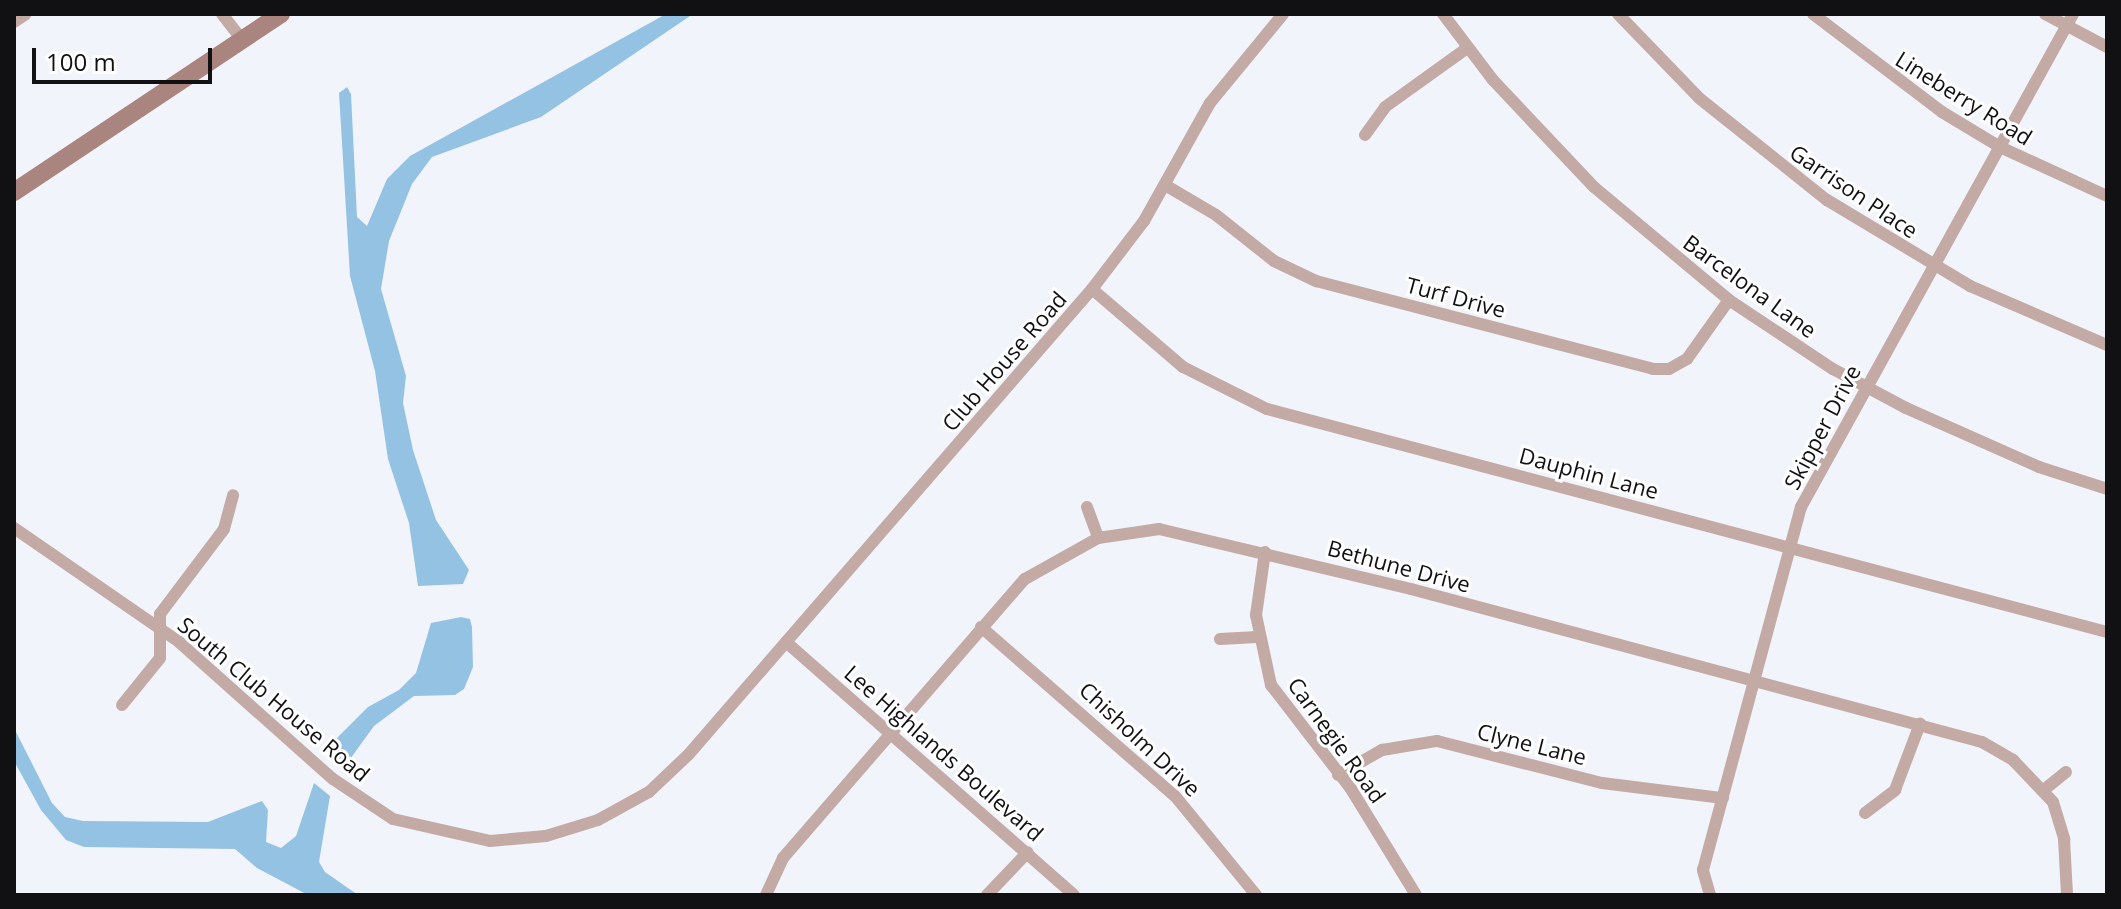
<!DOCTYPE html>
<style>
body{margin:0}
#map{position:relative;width:2121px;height:909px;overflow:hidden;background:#f2f4fc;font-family:"Open Sans",sans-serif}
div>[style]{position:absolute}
.water>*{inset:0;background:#94c2e3}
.street>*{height:12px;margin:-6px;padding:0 6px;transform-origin:6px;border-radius:6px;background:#c3aaa5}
.secondary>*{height:18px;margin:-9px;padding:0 9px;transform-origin:9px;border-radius:9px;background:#aa857f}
span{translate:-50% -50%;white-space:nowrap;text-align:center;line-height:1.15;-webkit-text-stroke:6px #fff;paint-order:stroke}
.street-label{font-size:22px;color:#111114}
.frame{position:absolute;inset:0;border:16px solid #111114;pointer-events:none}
.scale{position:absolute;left:32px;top:48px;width:180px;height:36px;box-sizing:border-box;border:4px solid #111114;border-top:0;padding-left:10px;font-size:24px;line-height:28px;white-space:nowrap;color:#111114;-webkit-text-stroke:6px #fff;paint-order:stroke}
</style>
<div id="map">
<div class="water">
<i style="clip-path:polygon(666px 14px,693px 14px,541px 117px,432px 157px,412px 184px,389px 241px,381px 289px,406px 376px,403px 403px,413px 450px,436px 520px,469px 570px,463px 584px,418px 586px,409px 523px,388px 459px,375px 371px,350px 276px,339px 93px,347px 87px,351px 94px,357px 217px,367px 226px,387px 179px,410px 156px)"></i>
<i style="clip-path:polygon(461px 617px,470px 619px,472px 627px,473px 667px,464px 689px,455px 695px,414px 696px,374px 726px,345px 766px,335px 763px,328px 753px,333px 742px,368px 707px,399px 690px,416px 673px,431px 623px)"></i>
<i style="clip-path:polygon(14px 728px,52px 803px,65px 817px,83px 821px,208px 822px,262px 801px,268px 810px,266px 842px,281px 848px,296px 836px,314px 783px,330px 796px,319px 862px,325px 872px,358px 895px,308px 895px,257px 868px,235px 849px,84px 847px,66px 840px,41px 810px,14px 761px)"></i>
</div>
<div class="street">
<i style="left:222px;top:14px;width:33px;rotate:52deg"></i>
<i style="left:1443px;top:14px;width:83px;rotate:52.9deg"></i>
<i style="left:1493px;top:80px;width:147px;rotate:46.7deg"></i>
<i style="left:1594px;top:187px;width:176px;rotate:39.9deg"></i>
<i style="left:1729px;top:300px;width:125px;rotate:33.6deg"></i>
<i style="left:1833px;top:369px;width:83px;rotate:28.1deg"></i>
<i style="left:1906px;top:408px;width:145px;rotate:23.9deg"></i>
<i style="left:2039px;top:467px;width:71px;rotate:17.9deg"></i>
<i style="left:1618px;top:14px;width:117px;rotate:46deg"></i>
<i style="left:1699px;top:98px;width:164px;rotate:38.6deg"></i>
<i style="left:1827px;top:200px;width:167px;rotate:31deg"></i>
<i style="left:1970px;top:286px;width:149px;rotate:23.3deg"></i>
<i style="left:1813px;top:14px;width:162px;rotate:37.2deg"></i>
<i style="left:1942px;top:112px;width:68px;rotate:31.1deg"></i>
<i style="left:2000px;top:147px;width:118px;rotate:24.6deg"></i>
<i style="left:2045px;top:14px;width:70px;rotate:28deg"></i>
<i style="left:14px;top:22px;width:14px;rotate:-34deg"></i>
<i style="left:1365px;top:135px;width:34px;rotate:-54deg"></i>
<i style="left:1385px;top:107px;width:101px;rotate:-35.7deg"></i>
<i style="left:1165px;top:185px;width:59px;rotate:30.5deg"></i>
<i style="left:1216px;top:215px;width:74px;rotate:38.4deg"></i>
<i style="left:1274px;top:261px;width:47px;rotate:25.5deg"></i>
<i style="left:1316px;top:281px;width:348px;rotate:14.6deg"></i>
<i style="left:1653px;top:369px;width:16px"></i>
<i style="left:1669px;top:369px;width:21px;rotate:-29deg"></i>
<i style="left:1687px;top:359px;width:72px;rotate:-54.6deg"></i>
<i style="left:1092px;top:289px;width:120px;rotate:40.6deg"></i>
<i style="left:1183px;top:367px;width:94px;rotate:26.6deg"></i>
<i style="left:1267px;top:409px;width:869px;rotate:14.87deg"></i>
<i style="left:1087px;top:507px;width:33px;rotate:70deg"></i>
<i style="left:14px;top:528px;width:201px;rotate:34.6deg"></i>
<i style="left:179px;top:642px;width:206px;rotate:41.7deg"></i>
<i style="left:333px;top:779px;width:72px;rotate:33.7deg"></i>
<i style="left:393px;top:819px;width:99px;rotate:12.8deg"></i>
<i style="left:490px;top:841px;width:56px;rotate:-5.1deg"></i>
<i style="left:546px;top:836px;width:54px;rotate:-17.1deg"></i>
<i style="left:598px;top:820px;width:58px;rotate:-28.8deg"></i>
<i style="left:649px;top:792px;width:55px;rotate:-43.5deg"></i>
<i style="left:689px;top:754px;width:615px;rotate:-49.09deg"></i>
<i style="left:1092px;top:289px;width:86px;rotate:-52.6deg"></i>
<i style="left:1144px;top:221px;width:135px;rotate:-60.8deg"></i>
<i style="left:1210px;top:103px;width:115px;rotate:-50.6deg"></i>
<i style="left:1265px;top:552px;width:64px;rotate:98.1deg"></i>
<i style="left:1256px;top:615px;width:72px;rotate:77.9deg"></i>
<i style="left:1271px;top:685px;width:131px;rotate:52.4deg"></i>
<i style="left:1351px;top:789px;width:124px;rotate:58.5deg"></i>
<i style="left:981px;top:627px;width:257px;rotate:41.1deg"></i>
<i style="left:1175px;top:796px;width:128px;rotate:50.7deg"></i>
<i style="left:1220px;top:639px;width:37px;rotate:-3deg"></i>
<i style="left:786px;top:642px;width:383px;rotate:41.3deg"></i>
<i style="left:122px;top:705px;width:60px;rotate:-51deg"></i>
<i style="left:160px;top:658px;width:44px;rotate:-90deg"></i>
<i style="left:160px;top:614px;width:106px;rotate:-53deg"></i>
<i style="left:224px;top:529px;width:35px;rotate:-75deg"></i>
<i style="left:1338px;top:775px;width:51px;rotate:-29.6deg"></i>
<i style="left:1382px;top:750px;width:56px;rotate:-9.3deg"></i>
<i style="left:1437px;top:741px;width:170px;rotate:14.3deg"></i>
<i style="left:1602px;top:783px;width:122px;rotate:7.1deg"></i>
<i style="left:2045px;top:789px;width:27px;rotate:-39deg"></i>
<i style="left:1865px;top:813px;width:38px;rotate:-37deg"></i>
<i style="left:1895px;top:790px;width:71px;rotate:-69.3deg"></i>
<i style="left:766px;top:895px;width:41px;rotate:-65.3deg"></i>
<i style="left:783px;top:858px;width:369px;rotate:-49.1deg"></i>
<i style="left:1025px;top:579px;width:84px;rotate:-29.3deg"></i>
<i style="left:1098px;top:538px;width:62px;rotate:-8.4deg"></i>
<i style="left:1159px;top:529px;width:259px;rotate:13.4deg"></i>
<i style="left:1411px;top:589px;width:591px;rotate:15deg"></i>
<i style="left:1982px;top:742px;width:36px;rotate:30deg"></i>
<i style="left:2013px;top:760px;width:58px;rotate:46.4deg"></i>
<i style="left:2053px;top:802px;width:39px;rotate:73deg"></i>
<i style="left:2064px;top:839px;width:56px;rotate:86.9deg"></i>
<i style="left:987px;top:895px;width:59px;rotate:-46.4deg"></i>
<i style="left:1710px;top:895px;width:26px;rotate:-106deg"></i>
<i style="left:1703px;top:870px;width:376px;rotate:-74.9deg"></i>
<i style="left:1801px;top:507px;width:563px;rotate:-61.11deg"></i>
</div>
<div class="secondary">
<i style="left:14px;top:192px;width:321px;rotate:-33.7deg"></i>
</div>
<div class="street-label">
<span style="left:1964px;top:98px;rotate:32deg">Lineberry Road</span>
<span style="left:1854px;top:191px;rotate:34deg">Garrison Place</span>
<span style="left:1750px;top:286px;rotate:36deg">Barcelona Lane</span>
<span style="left:1456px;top:297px;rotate:15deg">Turf Drive</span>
<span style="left:1004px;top:361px;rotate:-49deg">Club House Road</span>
<span style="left:1822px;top:427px;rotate:-62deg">Skipper Drive</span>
<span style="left:1589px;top:473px;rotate:15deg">Dauphin Lane</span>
<span style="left:1399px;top:566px;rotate:15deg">Bethune Drive</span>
<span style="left:274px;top:699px;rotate:40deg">South Club House Road</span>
<span style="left:1140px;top:739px;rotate:43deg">Chisholm Drive</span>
<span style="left:1337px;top:740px;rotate:54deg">Carnegie Road</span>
<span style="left:1532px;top:744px;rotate:14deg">Clyne Lane</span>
<span style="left:944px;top:753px;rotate:41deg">Lee Highlands Boulevard</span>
</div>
<div class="frame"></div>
<div class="scale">100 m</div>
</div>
